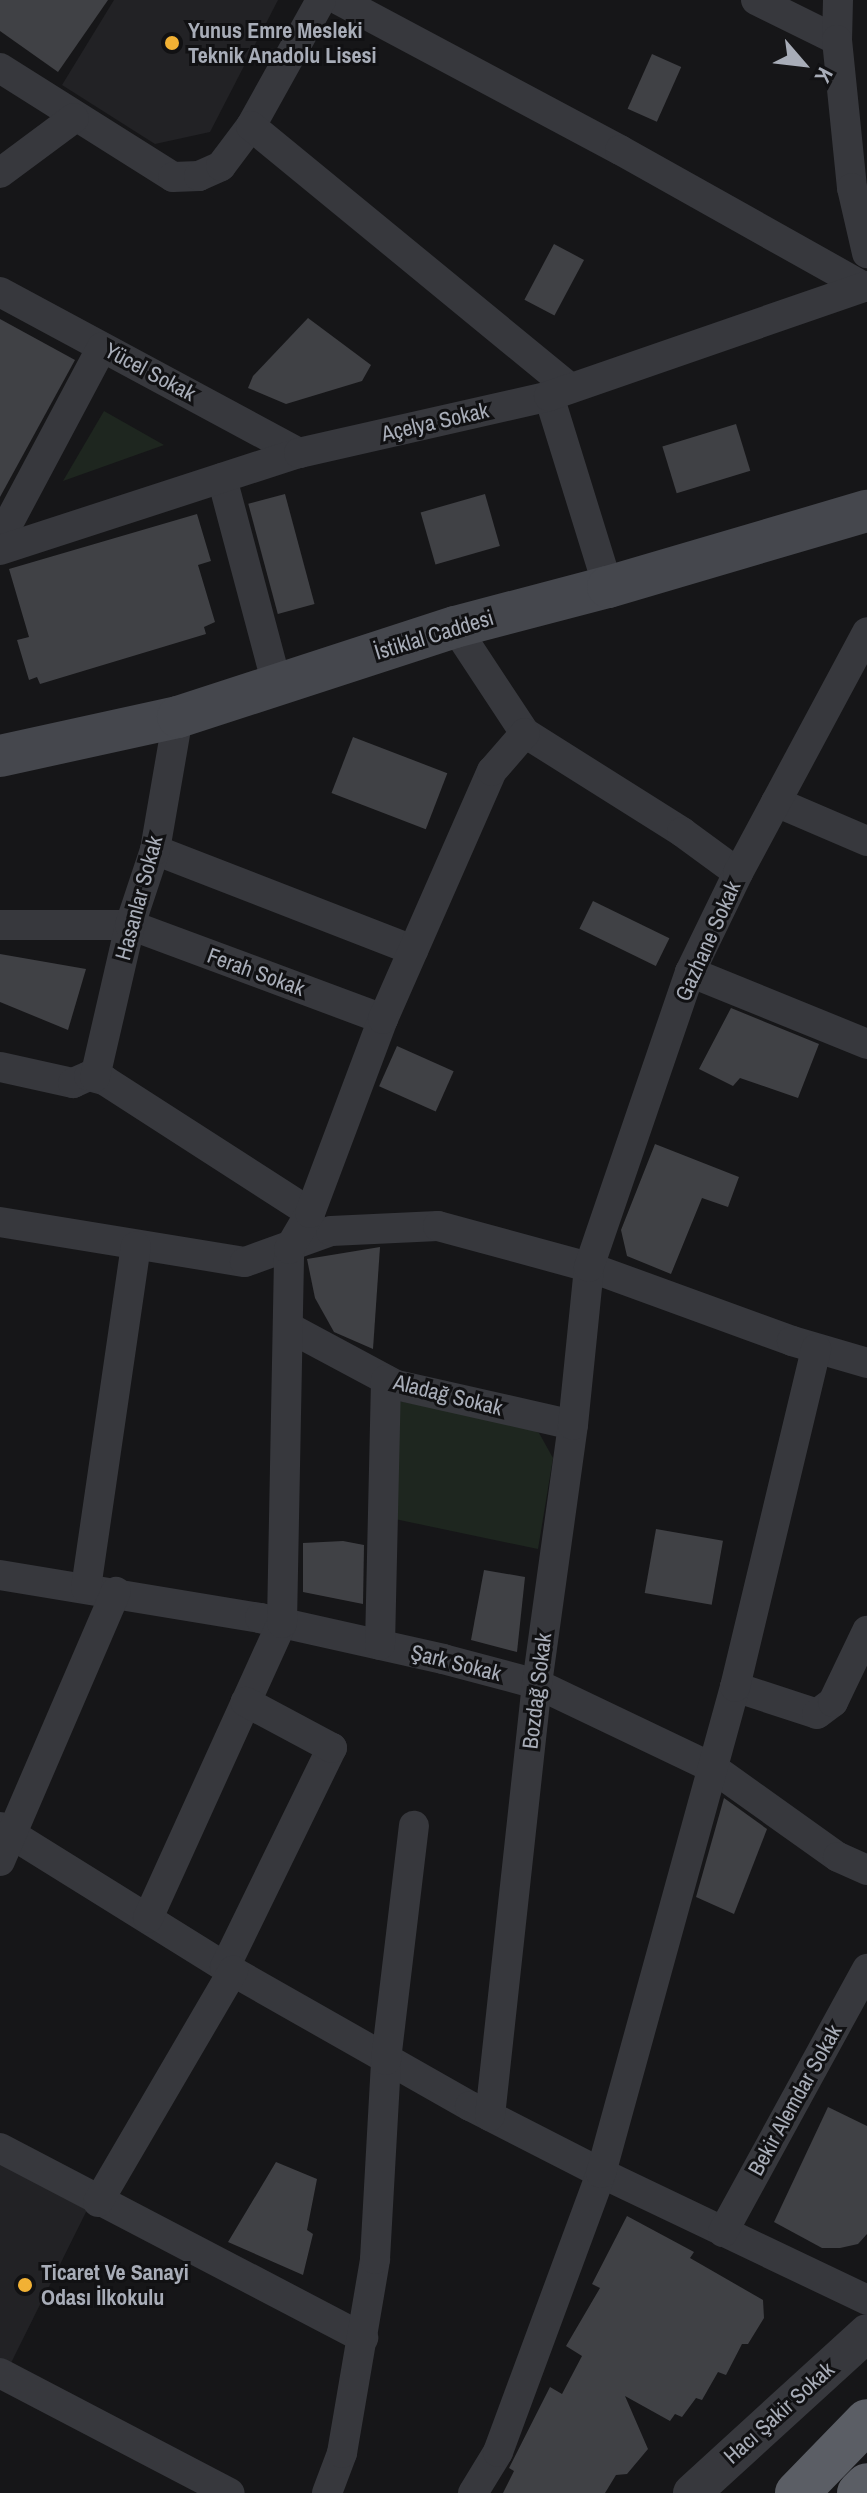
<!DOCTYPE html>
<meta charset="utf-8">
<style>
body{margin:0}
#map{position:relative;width:867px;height:2493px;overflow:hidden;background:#161618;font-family:"Archivo Narrow",sans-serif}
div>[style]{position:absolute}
.built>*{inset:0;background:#222225}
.green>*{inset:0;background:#1e261f}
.building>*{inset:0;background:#404145;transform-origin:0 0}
.minor>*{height:30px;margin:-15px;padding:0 15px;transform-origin:15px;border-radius:15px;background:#37383d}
.tertiary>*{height:38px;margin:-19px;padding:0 19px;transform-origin:19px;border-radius:19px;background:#37383d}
.secondary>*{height:42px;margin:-21px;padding:0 21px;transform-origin:21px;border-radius:21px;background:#45474d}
.trunk>*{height:44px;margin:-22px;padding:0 22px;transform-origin:22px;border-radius:22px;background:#5b5e65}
.dots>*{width:22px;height:22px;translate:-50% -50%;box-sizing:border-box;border:4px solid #111113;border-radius:50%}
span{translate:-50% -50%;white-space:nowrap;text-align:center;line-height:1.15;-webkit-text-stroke:6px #111113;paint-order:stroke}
.poi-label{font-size:22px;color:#a8adb8;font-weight:700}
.left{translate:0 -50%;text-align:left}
.street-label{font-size:22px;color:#a8adb8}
.north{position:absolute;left:763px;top:24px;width:80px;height:80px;-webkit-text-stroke:6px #111113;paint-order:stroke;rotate:118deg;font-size:22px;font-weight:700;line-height:32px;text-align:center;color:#a8adb8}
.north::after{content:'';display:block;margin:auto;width:28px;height:36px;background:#a8adb8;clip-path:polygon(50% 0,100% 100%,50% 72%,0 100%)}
</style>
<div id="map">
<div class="built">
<i style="clip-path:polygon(114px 0,278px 0,210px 132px,155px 144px,62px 85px)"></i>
<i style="clip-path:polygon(0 2162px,87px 2210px,10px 2365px,0 2360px)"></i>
</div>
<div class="green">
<i style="clip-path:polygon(104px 411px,164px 445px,63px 481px)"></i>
<i style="clip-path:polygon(393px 1400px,524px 1425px,539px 1433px,553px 1458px,538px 1549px,390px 1518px)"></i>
</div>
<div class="building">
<i style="clip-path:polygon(0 0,108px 0,58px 72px,0 31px)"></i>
<i style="left:652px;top:54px;width:32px;height:60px;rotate:24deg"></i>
<i style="left:554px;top:244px;width:34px;height:63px;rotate:28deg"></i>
<i style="clip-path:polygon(308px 318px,371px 365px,362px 381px,286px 404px,248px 388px,253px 376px)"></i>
<i style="clip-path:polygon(0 319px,75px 360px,0 497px)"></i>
<i style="left:736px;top:424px;width:49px;height:77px;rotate:73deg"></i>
<i style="left:285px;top:494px;width:114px;height:38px;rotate:75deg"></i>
<i style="left:485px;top:494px;width:54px;height:67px;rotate:74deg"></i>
<i style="clip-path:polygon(197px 514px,211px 561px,198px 565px,215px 622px,204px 627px,206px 634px,40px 684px,37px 677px,29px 680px,17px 640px,29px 637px,9px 569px)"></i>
<i style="left:353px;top:737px;width:101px;height:60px;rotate:21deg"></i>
<i style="left:593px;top:901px;width:85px;height:31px;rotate:26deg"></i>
<i style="clip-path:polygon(0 954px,86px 969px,68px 1030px,0 1002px)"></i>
<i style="clip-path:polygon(731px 1008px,819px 1044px,798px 1098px,740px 1078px,733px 1086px,699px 1069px)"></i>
<i style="left:397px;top:1046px;width:62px;height:44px;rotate:24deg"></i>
<i style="clip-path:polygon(655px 1144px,739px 1177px,728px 1207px,702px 1198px,671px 1274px,627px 1256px,621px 1230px)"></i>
<i style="clip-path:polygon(380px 1247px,373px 1349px,334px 1332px,315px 1298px,307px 1259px)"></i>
<i style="left:656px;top:1529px;width:68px;height:65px;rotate:10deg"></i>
<i style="clip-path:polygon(343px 1541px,364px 1545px,363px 1604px,303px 1592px,303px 1543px)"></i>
<i style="clip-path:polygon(484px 1570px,525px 1577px,517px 1652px,471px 1640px)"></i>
<i style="clip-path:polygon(724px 1798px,767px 1829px,734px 1914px,696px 1897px)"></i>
<i style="clip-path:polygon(828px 2107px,867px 2126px,867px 2234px,858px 2244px,840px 2248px,822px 2248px,774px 2222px)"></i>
<i style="clip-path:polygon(276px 2162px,317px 2179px,307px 2230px,313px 2234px,303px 2275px,228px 2242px)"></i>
<i style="clip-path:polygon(627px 2216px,694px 2252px,690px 2258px,763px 2300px,764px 2318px,748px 2344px,742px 2344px,726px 2375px,718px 2372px,702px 2400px,696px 2398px,682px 2417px,675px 2414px,670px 2421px,625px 2396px,648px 2449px,627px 2474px,616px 2475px,605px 2493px,503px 2493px,514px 2471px,509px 2468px,550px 2387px,562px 2394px,582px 2356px,566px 2346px,600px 2288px,592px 2284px)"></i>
</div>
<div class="minor">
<i style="left:339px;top:0;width:319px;rotate:28.1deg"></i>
<i style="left:620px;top:150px;width:280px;rotate:29.3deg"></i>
<i style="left:756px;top:0;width:90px;rotate:26.3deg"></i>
<i style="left:838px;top:0;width:40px;rotate:91.4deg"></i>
<i style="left:837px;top:40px;width:149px;rotate:84.2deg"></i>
<i style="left:852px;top:188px;width:67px;rotate:77deg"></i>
<i style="left:0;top:68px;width:204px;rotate:32.2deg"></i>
<i style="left:173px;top:177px;width:26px;rotate:-2deg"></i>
<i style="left:199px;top:176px;width:24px;rotate:-24deg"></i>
<i style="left:221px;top:166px;width:50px;rotate:-53.1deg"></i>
<i style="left:251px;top:126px;width:144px;rotate:-60.9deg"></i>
<i style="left:251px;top:126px;width:413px;rotate:39.4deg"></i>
<i style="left:0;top:173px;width:92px;rotate:-36.6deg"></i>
<i style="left:0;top:292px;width:340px;rotate:28.3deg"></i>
<i style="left:549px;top:396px;width:200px;rotate:72.8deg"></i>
<i style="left:222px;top:478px;width:214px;rotate:75.1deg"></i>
<i style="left:0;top:539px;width:217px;rotate:-62deg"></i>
<i style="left:0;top:550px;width:314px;rotate:-18deg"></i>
<i style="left:299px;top:453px;width:256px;rotate:-12.8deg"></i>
<i style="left:549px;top:396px;width:336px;rotate:-19.1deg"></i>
<i style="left:455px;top:627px;width:127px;rotate:56.6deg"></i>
<i style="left:525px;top:733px;width:186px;rotate:32.2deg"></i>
<i style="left:682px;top:832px;width:69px;rotate:36.2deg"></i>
<i style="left:776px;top:802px;width:99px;rotate:23.2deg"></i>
<i style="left:155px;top:850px;width:277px;rotate:21.2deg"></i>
<i style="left:0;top:925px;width:130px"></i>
<i style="left:130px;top:925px;width:270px;rotate:20.4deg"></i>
<i style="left:690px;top:972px;width:191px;rotate:22.1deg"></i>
<i style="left:0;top:1067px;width:75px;rotate:12.4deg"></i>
<i style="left:73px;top:1083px;width:17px;rotate:-24deg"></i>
<i style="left:89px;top:1076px;width:16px;rotate:15deg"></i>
<i style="left:104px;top:1080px;width:245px;rotate:32.8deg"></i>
<i style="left:95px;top:1077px;width:156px;rotate:-77deg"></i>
<i style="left:130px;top:925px;width:79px;rotate:-71.6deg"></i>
<i style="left:155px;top:850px;width:135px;rotate:-80.2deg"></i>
<i style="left:0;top:1222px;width:248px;rotate:9.3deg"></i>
<i style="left:245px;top:1262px;width:91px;rotate:-19.8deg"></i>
<i style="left:331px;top:1231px;width:107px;rotate:-2.7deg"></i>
<i style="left:438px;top:1226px;width:156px;rotate:15.2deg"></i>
<i style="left:589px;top:1267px;width:216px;rotate:20deg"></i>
<i style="left:792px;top:1341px;width:78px;rotate:16.3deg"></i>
<i style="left:288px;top:1327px;width:123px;rotate:28.2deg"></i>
<i style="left:396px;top:1385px;width:181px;rotate:12.7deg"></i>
<i style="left:0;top:1575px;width:264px;rotate:9.4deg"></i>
<i style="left:260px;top:1618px;width:188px;rotate:12.6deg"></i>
<i style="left:443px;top:1659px;width:97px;rotate:14.9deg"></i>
<i style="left:537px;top:1684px;width:195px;rotate:25.5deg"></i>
<i style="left:713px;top:1768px;width:153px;rotate:35.5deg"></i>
<i style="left:838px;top:1857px;width:32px;rotate:24deg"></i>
<i style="left:86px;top:1588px;width:345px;rotate:-81.7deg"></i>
<i style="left:380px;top:1645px;width:265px;rotate:-88.7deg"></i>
<i style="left:735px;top:1687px;width:86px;rotate:18.2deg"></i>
<i style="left:817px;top:1714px;width:20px;rotate:-37deg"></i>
<i style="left:833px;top:1702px;width:79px;rotate:-64.4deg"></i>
<i style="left:0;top:1827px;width:265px;rotate:31.9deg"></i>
<i style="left:225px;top:1967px;width:282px;rotate:29.6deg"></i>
<i style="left:470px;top:2106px;width:147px;rotate:27.1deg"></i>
<i style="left:601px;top:2173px;width:295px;rotate:25.5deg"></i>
<i style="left:0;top:1861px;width:293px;rotate:-66.7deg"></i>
<i style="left:148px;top:1918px;width:324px;rotate:-65.6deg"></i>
<i style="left:282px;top:1623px;width:374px;rotate:-88.9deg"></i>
<i style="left:289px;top:1249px;width:42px;rotate:-59.7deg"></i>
<i style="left:310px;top:1213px;width:207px;rotate:-69.4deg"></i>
<i style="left:383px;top:1019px;width:271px;rotate:-66.3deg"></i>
<i style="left:492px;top:771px;width:50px;rotate:-49deg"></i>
<i style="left:225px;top:1967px;width:244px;rotate:-64deg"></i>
<i style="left:332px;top:1748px;width:98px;rotate:-151.9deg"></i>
<i style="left:490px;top:2116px;width:435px;rotate:-83.8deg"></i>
<i style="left:537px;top:1684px;width:261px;rotate:-82.1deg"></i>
<i style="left:573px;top:1425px;width:159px;rotate:-84.2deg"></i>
<i style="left:589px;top:1267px;width:312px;rotate:-71.1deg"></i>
<i style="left:690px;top:972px;width:110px;rotate:-64.1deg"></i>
<i style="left:738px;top:873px;width:273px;rotate:-61.8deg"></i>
<i style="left:0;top:2148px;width:410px;rotate:27.6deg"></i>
<i style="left:98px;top:2202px;width:268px;rotate:-59.7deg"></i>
<i style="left:723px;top:2232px;width:300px;rotate:-61.3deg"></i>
<i style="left:0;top:2373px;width:259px;rotate:27.6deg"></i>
<i style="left:327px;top:2493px;width:43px;rotate:-69.4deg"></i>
<i style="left:342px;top:2453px;width:197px;rotate:-80.3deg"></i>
<i style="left:375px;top:2259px;width:199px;rotate:-86.8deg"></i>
<i style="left:386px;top:2060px;width:236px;rotate:-83.2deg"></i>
<i style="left:473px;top:2493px;width:48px;rotate:-58.6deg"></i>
<i style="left:498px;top:2452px;width:297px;rotate:-69.7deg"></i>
<i style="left:601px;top:2173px;width:504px;rotate:-74.59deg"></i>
<i style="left:735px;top:1687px;width:348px;rotate:-76.5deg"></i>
</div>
<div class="tertiary">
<i style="left:692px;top:2493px;width:237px;rotate:-42.4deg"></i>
</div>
<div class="secondary">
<i style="left:0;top:756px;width:182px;rotate:-12.4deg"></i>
<i style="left:178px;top:717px;width:291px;rotate:-18deg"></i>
<i style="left:455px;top:627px;width:158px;rotate:-14.7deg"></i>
<i style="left:608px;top:587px;width:270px;rotate:-16.4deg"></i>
</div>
<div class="trunk">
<i style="left:797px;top:2493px;width:100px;rotate:-45.8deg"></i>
<i style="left:859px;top:2493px;width:11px;rotate:-45deg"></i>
</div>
<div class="dots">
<i style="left:172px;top:43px;background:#f2b134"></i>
<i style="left:25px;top:2285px;background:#f2b134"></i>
</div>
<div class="poi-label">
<span class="left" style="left:188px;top:43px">Yunus Emre Mesleki<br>Teknik Anadolu Lisesi</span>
<span class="left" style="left:41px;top:2285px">Ticaret Ve Sanayi<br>Odası İlkokulu</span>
</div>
<div class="street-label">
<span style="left:150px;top:372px;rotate:28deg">Yücel Sokak</span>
<span style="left:435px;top:422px;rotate:-13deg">Açelya Sokak</span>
<span style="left:434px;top:635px;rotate:-17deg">İstiklal Caddesi</span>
<span style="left:139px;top:898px;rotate:-75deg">Hasanlar Sokak</span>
<span style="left:708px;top:941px;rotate:-66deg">Gazhane Sokak</span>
<span style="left:256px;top:972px;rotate:20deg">Ferah Sokak</span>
<span style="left:448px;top:1395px;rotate:14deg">Aladağ Sokak</span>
<span style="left:456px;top:1663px;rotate:14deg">Şark Sokak</span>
<span style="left:537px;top:1691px;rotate:-83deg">Bozdağ Sokak</span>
<span style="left:795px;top:2100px;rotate:-61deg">Bekir Alemdar Sokak</span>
<span style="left:779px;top:2413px;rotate:-42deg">Hacı Şakir Sokak</span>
</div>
<div class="north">K</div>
</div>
